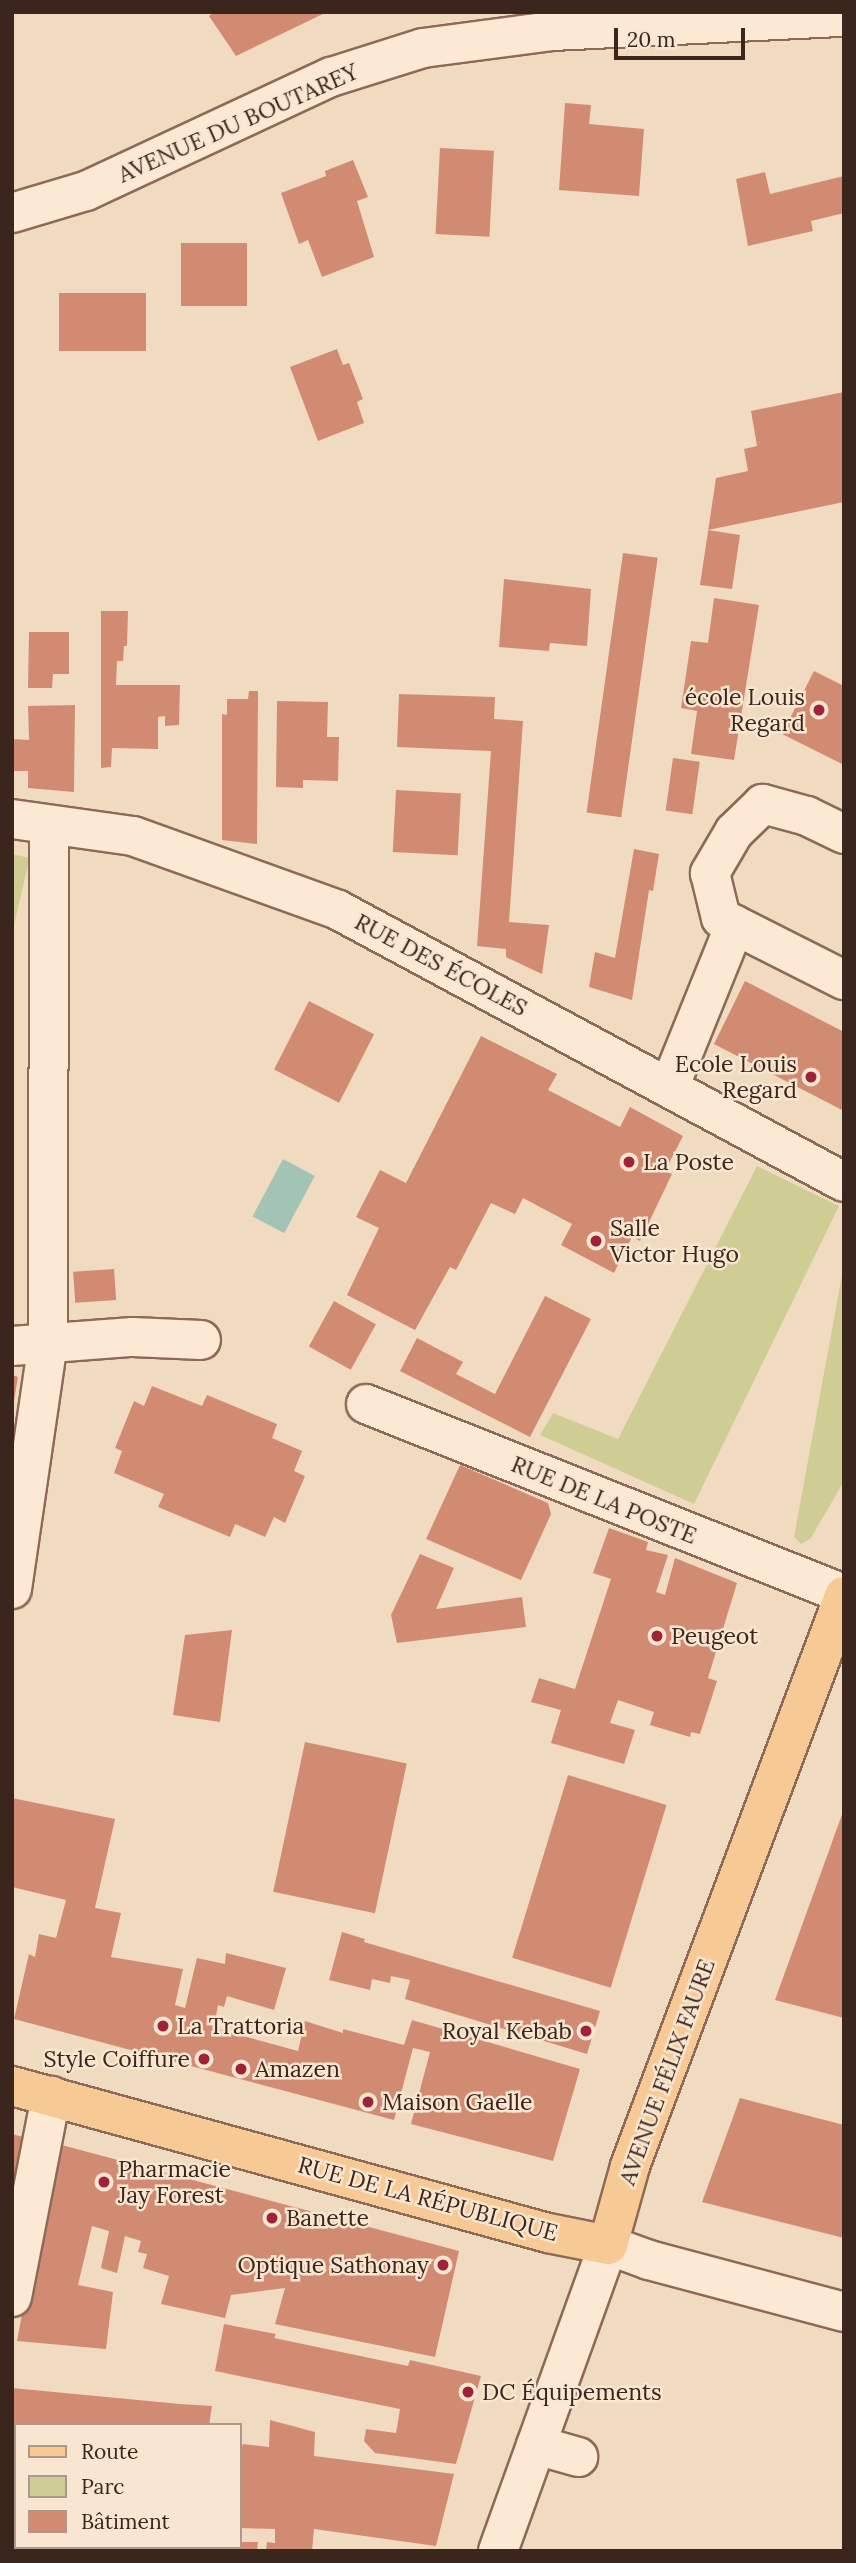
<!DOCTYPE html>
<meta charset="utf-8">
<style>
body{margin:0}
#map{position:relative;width:856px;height:2563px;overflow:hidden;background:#f1dbc0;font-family:Lora,serif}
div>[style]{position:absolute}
.green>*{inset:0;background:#d0cd94;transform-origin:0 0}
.water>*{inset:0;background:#a3c3b4;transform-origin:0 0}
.building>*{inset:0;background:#d28b73;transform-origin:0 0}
.roads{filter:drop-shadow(2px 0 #8c6a57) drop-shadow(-2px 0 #8c6a57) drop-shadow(0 2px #8c6a57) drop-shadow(0 -2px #8c6a57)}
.minor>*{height:38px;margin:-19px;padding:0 19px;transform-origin:19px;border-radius:19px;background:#fbe9d4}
.major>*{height:38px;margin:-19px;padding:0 19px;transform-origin:19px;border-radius:19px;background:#f7c995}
.dots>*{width:19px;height:19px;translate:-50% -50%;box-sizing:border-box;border:4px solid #f8e6d1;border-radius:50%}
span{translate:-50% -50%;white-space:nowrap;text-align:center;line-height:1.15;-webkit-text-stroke:5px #f8e6d1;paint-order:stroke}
.street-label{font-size:23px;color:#3a261c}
.poi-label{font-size:23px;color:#3a261c}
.right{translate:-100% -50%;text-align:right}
.left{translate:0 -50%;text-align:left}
.frame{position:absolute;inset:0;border:14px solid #3a261c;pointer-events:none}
.legend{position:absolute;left:14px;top:2423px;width:228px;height:126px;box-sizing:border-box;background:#f8e6d1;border:2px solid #ac9989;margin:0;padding:9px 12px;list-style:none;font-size:21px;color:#3a261c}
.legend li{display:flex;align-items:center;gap:14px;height:35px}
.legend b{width:35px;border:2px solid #ac9989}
.scale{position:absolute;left:614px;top:28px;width:131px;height:32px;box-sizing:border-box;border:4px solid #3a261c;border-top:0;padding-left:9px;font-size:21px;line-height:24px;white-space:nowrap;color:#3a261c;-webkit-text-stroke:5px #f8e6d1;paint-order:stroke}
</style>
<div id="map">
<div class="green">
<i style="left:12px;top:854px;width:18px;height:440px;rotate:13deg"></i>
<i style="clip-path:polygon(757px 1166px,839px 1206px,694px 1504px,540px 1435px,553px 1413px,618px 1439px)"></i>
<i style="clip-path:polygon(844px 1264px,844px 1481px,811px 1538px,801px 1544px,794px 1537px)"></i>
</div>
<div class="water">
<i style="left:283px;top:1159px;width:36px;height:65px;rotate:28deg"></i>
</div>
<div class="building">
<i style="clip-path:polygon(214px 12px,327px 12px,236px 56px,209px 16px)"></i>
<i style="clip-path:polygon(565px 103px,591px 105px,589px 124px,644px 129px,639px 196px,559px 190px)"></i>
<i style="left:440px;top:148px;width:54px;height:86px;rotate:3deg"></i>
<i style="clip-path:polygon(353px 160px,368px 197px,357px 201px,374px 257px,322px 277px,308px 240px,299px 244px,281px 193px,326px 176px,325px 171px)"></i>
<i style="clip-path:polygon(765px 172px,770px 194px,844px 176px,844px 213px,811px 221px,813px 231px,748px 246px,736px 179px)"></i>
<i style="left:181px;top:243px;width:66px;height:63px"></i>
<i style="left:59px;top:293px;width:87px;height:58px"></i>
<i style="clip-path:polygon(337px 349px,343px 365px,349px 363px,363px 399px,357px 402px,364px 423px,318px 441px,290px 367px)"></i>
<i style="clip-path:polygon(844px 392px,844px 502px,708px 530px,740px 535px,732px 589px,700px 585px,716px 478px,748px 471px,744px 449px,757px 446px,751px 411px)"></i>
<i style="left:623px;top:553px;width:35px;height:262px;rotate:8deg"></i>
<i style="clip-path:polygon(504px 579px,591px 589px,587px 646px,550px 643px,549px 651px,499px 647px)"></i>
<i style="clip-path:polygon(714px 598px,759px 605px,734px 760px,691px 754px,697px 711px,681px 708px,691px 641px,708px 643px)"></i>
<i style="clip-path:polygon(101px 611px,128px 611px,127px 646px,124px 646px,123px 661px,117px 661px,116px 685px,180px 685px,179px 725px,165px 726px,165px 716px,158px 717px,158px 749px,112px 748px,111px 767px,101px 768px)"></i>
<i style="clip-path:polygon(29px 632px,69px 632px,69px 674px,53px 674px,52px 688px,28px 688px)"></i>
<i style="clip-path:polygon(814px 671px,844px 686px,844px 765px,782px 734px)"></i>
<i style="clip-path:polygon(249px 691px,258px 691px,257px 844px,222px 840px,222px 714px,227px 715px,227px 699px,248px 699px)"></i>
<i style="clip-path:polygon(399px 694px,495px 697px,494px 719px,523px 721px,509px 922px,549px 925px,542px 974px,506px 957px,506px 949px,477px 946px,491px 751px,397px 747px)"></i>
<i style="clip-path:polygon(277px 701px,328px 702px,327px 737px,339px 737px,338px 781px,303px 780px,303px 788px,276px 787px)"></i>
<i style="clip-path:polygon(75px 705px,74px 792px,28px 788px,28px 771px,12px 771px,12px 739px,29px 740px,28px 706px)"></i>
<i style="left:673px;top:758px;width:27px;height:53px;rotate:8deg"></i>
<i style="left:396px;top:790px;width:65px;height:62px;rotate:3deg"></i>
<i style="clip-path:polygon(634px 849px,659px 854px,653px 891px,649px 890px,632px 1000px,589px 987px,595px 952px,615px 958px)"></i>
<i style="clip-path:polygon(745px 981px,844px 1032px,844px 1111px,714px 1044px)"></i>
<i style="left:309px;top:1001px;width:73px;height:77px;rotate:27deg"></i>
<i style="clip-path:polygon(481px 1036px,557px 1074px,548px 1090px,620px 1127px,630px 1107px,683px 1136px,665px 1171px,672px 1174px,640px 1241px,632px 1237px,614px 1273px,561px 1245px,572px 1224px,523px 1198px,515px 1214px,491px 1203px,456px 1270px,450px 1267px,415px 1330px,347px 1295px,379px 1228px,356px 1217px,380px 1170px,406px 1183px)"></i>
<i style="left:114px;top:1269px;width:31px;height:41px;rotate:86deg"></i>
<i style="clip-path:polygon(545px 1296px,591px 1319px,530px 1437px,400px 1371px,417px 1338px,463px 1362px,456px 1374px,495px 1394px)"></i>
<i style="left:334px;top:1301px;width:48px;height:52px;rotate:29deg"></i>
<i style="clip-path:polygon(12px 1375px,18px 1377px,14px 1401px,12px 1401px)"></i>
<i style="clip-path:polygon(152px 1386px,202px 1406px,207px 1395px,277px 1424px,272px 1438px,302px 1451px,294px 1471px,305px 1476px,285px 1523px,274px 1517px,265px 1537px,235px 1524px,230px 1537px,158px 1507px,164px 1494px,114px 1473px,122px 1451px,115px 1448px,134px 1401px,144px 1406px)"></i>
<i style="clip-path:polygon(460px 1465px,548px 1503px,551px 1514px,521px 1580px,426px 1539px)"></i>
<i style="clip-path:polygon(609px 1528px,648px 1542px,646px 1550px,668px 1555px,656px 1592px,665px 1595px,675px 1558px,737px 1583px,708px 1678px,717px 1681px,700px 1734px,691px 1732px,690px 1737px,650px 1725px,654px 1712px,618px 1700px,610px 1723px,635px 1730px,624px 1764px,551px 1743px,561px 1710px,531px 1702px,539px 1678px,575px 1689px,611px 1579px,593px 1573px)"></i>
<i style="clip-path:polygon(420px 1554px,454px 1568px,436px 1609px,522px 1597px,526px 1627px,397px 1643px,391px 1615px)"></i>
<i style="clip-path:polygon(232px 1630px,220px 1722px,173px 1715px,185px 1635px)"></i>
<i style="left:305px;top:1742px;width:104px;height:153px;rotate:12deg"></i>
<i style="left:568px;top:1775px;width:103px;height:191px;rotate:17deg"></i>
<i style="clip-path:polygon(12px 1798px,115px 1819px,95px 1908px,121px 1913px,111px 1957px,183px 1969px,175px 2005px,185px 2008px,197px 1958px,225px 1964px,226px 1953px,286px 1968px,274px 2010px,227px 1996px,224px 2007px,218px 2005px,214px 2028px,298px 2051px,305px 2021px,343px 2033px,343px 2029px,404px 2045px,412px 2020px,580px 2069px,553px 2161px,411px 2124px,430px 2052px,413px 2048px,394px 2120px,14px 2019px,29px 1954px,35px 1957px,39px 1934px,56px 1938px,66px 1900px,12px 1887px)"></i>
<i style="clip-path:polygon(844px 1809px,844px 2018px,775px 2000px)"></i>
<i style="clip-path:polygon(342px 1932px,365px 1939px,364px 1942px,600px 2011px,587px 2054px,405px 1999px,410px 1980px,391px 1976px,390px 1983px,372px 1979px,370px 1990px,329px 1980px)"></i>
<i style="clip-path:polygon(740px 2098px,844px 2125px,844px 2238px,702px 2202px)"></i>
<i style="clip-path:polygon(12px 2134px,27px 2138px,12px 2203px)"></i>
<i style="clip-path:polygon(54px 2143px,459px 2251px,435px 2357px,275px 2324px,285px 2288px,231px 2295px,225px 2318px,161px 2304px,169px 2276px,143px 2268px,147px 2254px,138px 2252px,141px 2241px,125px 2236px,117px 2273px,101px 2268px,109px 2231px,92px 2226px,78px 2285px,113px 2292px,106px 2349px,17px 2341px)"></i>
<i style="clip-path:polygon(224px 2324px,276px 2334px,274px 2338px,408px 2366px,410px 2360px,481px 2376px,456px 2464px,375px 2453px,364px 2441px,366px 2429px,396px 2433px,400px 2409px,215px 2371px)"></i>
<i style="clip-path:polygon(12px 2388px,180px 2404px,212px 2406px,209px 2425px,16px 2425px,16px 2547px,39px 2547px,40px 2551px,12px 2551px)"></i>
<i style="clip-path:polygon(270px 2420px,315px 2432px,314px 2456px,454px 2474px,436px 2546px,314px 2529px,312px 2551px,266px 2551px,267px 2542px,275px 2543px,275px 2529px,240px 2528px,240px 2452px,243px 2444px,269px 2447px)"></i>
<i style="clip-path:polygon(240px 2542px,258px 2542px,257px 2551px,193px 2551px,194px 2547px,240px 2547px)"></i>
</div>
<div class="roads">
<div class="minor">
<i style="left:12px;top:213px;width:77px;rotate:-16.6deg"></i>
<i style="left:86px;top:191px;width:270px;rotate:-25deg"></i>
<i style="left:331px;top:77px;width:96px;rotate:-17.5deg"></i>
<i style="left:423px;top:48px;width:131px;rotate:-7.5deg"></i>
<i style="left:553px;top:31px;width:291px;rotate:-2.8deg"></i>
<i style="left:12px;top:819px;width:122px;rotate:8deg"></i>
<i style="left:133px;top:836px;width:218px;rotate:19.8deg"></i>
<i style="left:338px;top:910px;width:574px;rotate:28.26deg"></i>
<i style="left:844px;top:834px;width:41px;rotate:-154.1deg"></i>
<i style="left:807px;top:816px;width:46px;rotate:-164.7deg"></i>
<i style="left:763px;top:804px;width:40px;rotate:136deg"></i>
<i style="left:734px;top:832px;width:48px;rotate:120.3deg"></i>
<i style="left:710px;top:873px;width:46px;rotate:76.3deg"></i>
<i style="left:721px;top:918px;width:138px;rotate:26.8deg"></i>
<i style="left:669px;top:1088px;width:176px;rotate:-68deg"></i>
<i style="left:12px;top:1346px;width:121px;rotate:-4.3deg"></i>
<i style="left:133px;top:1337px;width:68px;rotate:2.5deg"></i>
<i style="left:366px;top:1404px;width:514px;rotate:21.68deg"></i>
<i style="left:12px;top:1589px;width:251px;rotate:-81.7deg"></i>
<i style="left:48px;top:1341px;width:515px;rotate:-89.89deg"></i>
<i style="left:12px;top:2297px;width:205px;rotate:-79deg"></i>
<i style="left:536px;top:2445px;width:44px;rotate:15.9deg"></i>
<i style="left:498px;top:2551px;width:325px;rotate:-70.2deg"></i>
<i style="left:608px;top:2245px;width:44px;rotate:20.1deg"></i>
<i style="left:649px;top:2260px;width:202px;rotate:14.9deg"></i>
</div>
<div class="major">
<i style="left:12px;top:2086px;width:556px;rotate:15.34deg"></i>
<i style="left:548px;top:2233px;width:61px;rotate:11.3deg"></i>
<i style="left:608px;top:2245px;width:82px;rotate:-74.4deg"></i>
<i style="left:630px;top:2166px;width:609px;rotate:-69.42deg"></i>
</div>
</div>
<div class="dots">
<i style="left:819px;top:710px;background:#9f2338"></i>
<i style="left:811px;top:1077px;background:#9f2338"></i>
<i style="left:629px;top:1162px;background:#9f2338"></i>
<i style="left:596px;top:1241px;background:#9f2338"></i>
<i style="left:657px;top:1636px;background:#9f2338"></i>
<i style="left:163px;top:2026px;background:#9f2338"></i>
<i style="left:586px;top:2031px;background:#9f2338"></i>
<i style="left:204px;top:2059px;background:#9f2338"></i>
<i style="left:241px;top:2069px;background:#9f2338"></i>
<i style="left:368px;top:2102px;background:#9f2338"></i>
<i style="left:104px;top:2182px;background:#9f2338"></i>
<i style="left:272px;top:2218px;background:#9f2338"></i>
<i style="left:443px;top:2265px;background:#9f2338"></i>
<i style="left:468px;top:2392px;background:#9f2338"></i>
</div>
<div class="street-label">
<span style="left:238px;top:123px;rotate:-24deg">AVENUE DU BOUTAREY</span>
<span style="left:441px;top:965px;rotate:28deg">RUE DES ÉCOLES</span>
<span style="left:604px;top:1500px;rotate:22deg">RUE DE LA POSTE</span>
<span style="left:667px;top:2072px;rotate:-70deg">AVENUE FÉLIX FAURE</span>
<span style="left:428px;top:2199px;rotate:15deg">RUE DE LA RÉPUBLIQUE</span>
</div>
<div class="poi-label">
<span class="right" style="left:805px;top:710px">école Louis<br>Regard</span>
<span class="right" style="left:797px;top:1077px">Ecole Louis<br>Regard</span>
<span class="left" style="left:643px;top:1162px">La Poste</span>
<span class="left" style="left:610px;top:1241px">Salle<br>Victor Hugo</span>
<span class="left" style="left:671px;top:1636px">Peugeot</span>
<span class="left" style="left:177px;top:2026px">La Trattoria</span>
<span class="right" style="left:572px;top:2031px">Royal Kebab</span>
<span class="right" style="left:190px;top:2059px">Style Coiffure</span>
<span class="left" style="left:255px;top:2069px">Amazen</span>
<span class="left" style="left:382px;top:2102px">Maison Gaelle</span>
<span class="left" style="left:118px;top:2182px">Pharmacie<br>Jay Forest</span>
<span class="left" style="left:286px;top:2218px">Banette</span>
<span class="right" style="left:429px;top:2265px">Optique Sathonay</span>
<span class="left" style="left:482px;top:2392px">DC Équipements</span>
</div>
<div class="frame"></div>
<ul class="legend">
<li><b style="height:9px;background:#f7c995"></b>Route</li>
<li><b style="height:19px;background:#d0cd94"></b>Parc</li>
<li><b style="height:19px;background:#d28b73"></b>Bâtiment</li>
</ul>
<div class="scale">20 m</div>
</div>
